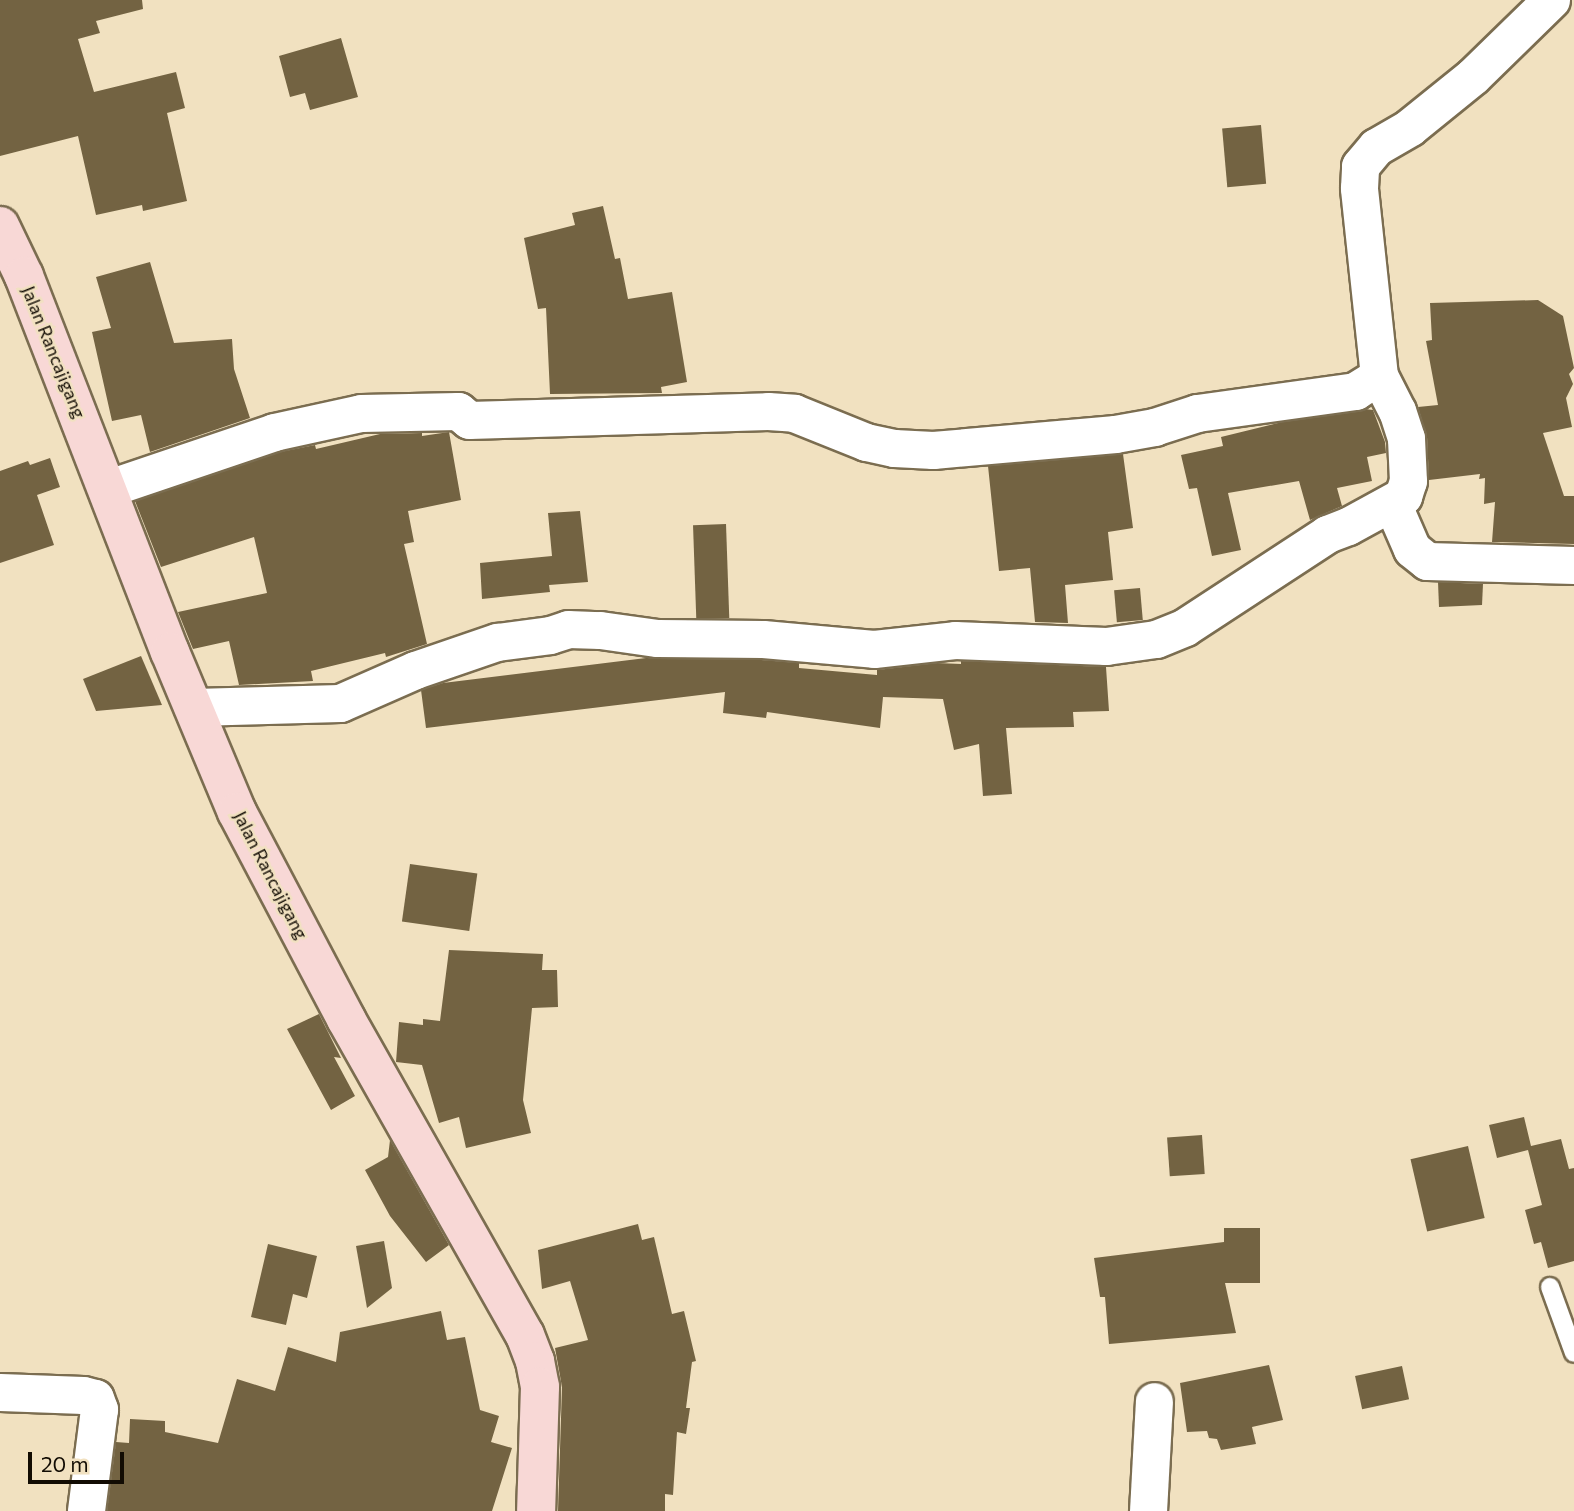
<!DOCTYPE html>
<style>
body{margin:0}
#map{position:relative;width:1574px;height:1511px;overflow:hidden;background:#f1e1c0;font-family:Commissioner,sans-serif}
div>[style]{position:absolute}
.building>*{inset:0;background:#736342;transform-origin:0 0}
.roads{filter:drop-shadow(2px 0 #7b6d50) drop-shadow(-2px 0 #7b6d50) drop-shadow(0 2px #7b6d50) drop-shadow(0 -2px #7b6d50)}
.lane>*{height:18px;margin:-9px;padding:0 9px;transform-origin:9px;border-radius:9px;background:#fff}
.street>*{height:37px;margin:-18.5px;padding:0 18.5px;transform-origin:18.5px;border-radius:18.5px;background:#fff}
.secondary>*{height:38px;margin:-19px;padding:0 19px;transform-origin:19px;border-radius:19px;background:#f8d8d6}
span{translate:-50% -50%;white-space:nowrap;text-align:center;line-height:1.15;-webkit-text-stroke:5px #f1e1c0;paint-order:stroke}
.street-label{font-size:18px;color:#120c03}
.scale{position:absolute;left:28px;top:1452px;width:96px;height:32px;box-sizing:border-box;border:4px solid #120c03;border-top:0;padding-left:9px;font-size:21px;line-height:24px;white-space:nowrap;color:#120c03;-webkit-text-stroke:5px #f1e1c0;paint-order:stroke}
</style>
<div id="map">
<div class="building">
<i style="clip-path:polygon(0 0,142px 0,143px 9px,96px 21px,100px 33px,78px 39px,94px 92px,176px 72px,185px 108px,167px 113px,187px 201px,143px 211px,142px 205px,96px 215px,78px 136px,0 156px)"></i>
<i style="clip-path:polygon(341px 38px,358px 97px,310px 110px,305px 93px,290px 97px,279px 56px)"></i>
<i style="left:1261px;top:125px;width:59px;height:39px;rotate:85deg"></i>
<i style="clip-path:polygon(603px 206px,615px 259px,620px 258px,628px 299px,672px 292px,687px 382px,661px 387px,662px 393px,550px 394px,546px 308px,538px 309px,524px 238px,575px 225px,572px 213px)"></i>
<i style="clip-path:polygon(150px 262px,174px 343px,232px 339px,234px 369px,250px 418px,150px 452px,141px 415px,112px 421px,92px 332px,111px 328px,96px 277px)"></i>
<i style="clip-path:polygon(1538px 300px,1563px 316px,1574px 368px,1569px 374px,1573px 384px,1566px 398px,1572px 427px,1543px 433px,1564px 496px,1574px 496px,1574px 544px,1492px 542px,1495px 502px,1484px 504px,1485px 478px,1479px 479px,1480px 474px,1429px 480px,1427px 437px,1418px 407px,1438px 405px,1426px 341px,1432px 340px,1430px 303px)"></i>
<i style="clip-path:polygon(1365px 409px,1373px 410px,1385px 442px,1386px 453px,1367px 457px,1372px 481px,1337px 488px,1342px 506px,1310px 520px,1299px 481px,1228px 493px,1241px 550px,1212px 556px,1197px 488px,1189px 489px,1181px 455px,1223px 446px,1221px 437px,1282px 422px)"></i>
<i style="clip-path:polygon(449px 432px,461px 500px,408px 511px,414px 542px,404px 544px,427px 644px,386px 657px,385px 653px,311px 671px,313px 681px,239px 685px,229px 641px,193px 649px,178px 612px,267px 593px,254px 537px,161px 567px,135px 501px,280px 452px,315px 445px,316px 449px,380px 434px,422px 433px,422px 436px)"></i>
<i style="clip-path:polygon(1123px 454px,1133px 528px,1108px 532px,1113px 580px,1065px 585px,1068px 623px,1035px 622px,1030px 568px,999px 571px,988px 466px)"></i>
<i style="clip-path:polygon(50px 458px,60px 487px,37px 495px,54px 545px,0 563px,0 471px,28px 461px,30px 465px)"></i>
<i style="clip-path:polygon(580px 511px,588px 582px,549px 585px,550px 592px,482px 599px,480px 563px,552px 556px,548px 513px)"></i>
<i style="left:726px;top:524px;width:94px;height:33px;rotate:88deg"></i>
<i style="clip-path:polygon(1438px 582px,1483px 584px,1482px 605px,1439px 607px)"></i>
<i style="left:1140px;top:588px;width:32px;height:26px;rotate:85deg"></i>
<i style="clip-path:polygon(141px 656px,162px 705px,96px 711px,83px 679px)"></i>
<i style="clip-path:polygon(646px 658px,762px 660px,799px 663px,799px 668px,877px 675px,877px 670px,937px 663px,961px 664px,961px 661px,1106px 667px,1109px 711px,1073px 712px,1074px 727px,1006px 728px,1012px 794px,983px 796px,979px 744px,954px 750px,943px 699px,883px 697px,880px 728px,767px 712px,766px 718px,723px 713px,725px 692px,426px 728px,421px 690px,443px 683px)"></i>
<i style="left:410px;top:864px;width:68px;height:58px;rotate:8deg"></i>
<i style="clip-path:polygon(449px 950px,543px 954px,542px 970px,557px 970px,558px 1007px,532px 1008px,523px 1100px,531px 1133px,466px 1148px,459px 1117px,439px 1123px,422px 1065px,396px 1062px,399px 1022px,423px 1025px,423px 1019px,440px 1021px)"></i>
<i style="clip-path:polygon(319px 1014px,341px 1058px,334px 1057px,355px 1096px,331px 1110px,287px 1029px)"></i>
<i style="clip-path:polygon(1524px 1117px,1531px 1146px,1561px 1139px,1569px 1169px,1574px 1168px,1574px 1261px,1548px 1268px,1541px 1242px,1534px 1244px,1525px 1210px,1542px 1205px,1528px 1150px,1497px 1158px,1489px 1125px)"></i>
<i style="left:1202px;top:1135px;width:39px;height:35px;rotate:86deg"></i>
<i style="clip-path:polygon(390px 1140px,449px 1245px,426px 1262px,390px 1216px,365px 1170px,388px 1157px)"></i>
<i style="left:1468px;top:1146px;width:74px;height:59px;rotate:77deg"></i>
<i style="clip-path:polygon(638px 1224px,642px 1240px,654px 1237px,672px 1314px,684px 1311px,696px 1361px,692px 1362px,686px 1408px,690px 1408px,686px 1434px,677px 1432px,673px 1495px,665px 1494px,665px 1511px,558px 1511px,562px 1387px,555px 1348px,588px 1340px,570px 1281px,542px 1289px,538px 1250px)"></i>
<i style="clip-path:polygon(1224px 1228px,1260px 1228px,1260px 1283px,1225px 1283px,1236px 1333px,1109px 1344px,1105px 1297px,1100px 1297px,1094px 1258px,1224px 1242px)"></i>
<i style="clip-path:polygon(384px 1241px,392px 1288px,367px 1308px,356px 1246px)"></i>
<i style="clip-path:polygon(268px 1244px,317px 1256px,307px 1298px,293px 1294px,286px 1325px,251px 1317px)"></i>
<i style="clip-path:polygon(441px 1311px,447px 1340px,465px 1337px,480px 1410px,499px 1416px,491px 1442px,512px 1448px,492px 1511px,107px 1511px,116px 1442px,129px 1443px,130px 1419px,165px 1421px,165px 1432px,218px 1443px,237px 1379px,275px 1391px,288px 1347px,336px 1362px,340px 1332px)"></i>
<i style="clip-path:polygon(1269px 1365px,1283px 1420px,1252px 1427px,1256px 1444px,1221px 1450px,1217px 1439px,1209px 1438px,1207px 1431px,1187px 1432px,1180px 1383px)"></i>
<i style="left:1402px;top:1366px;width:34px;height:48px;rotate:78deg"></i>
</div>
<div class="roads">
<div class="lane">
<i style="left:1550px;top:1287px;width:70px;rotate:70deg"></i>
</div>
<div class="street">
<i style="left:109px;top:488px;width:174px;rotate:-18.7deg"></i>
<i style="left:274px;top:432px;width:89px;rotate:-12.3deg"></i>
<i style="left:361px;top:413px;width:97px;rotate:-1.2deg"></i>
<i style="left:458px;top:411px;width:14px;rotate:39deg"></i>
<i style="left:469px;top:420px;width:299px;rotate:-1.7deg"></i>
<i style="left:768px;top:411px;width:26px;rotate:4deg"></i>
<i style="left:794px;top:413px;width:78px;rotate:21.9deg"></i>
<i style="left:866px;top:442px;width:29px;rotate:12deg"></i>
<i style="left:894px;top:448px;width:39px;rotate:3deg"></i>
<i style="left:933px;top:450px;width:183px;rotate:-5deg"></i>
<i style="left:1115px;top:434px;width:40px;rotate:-10deg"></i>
<i style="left:1154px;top:427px;width:45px;rotate:-18deg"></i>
<i style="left:1197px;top:413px;width:160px;rotate:-7.9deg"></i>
<i style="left:1355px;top:391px;width:28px;rotate:-32deg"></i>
<i style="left:1379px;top:376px;width:189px;rotate:-96.1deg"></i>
<i style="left:1359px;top:188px;width:22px;rotate:-87deg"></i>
<i style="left:1360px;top:166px;width:25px;rotate:-50deg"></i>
<i style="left:1376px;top:147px;width:39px;rotate:-30deg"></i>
<i style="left:1410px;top:127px;width:81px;rotate:-39deg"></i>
<i style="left:1473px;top:76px;width:109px;rotate:-44.3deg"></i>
<i style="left:1392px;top:503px;width:50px;rotate:66.5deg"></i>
<i style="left:1412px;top:549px;width:19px;rotate:39deg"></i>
<i style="left:1427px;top:561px;width:147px;rotate:1.6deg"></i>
<i style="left:194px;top:707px;width:146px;rotate:-1.6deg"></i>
<i style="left:340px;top:703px;width:82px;rotate:-23.7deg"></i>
<i style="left:415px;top:670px;width:87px;rotate:-18.9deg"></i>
<i style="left:497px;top:642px;width:53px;rotate:-7.5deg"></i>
<i style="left:550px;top:635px;width:19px;rotate:-18deg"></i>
<i style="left:568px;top:629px;width:32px;rotate:2deg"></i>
<i style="left:600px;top:630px;width:58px;rotate:8deg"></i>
<i style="left:657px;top:638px;width:106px;rotate:0.5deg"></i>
<i style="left:763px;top:639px;width:111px;rotate:5.1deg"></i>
<i style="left:874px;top:649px;width:81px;rotate:-6.3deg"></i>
<i style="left:955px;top:640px;width:151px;rotate:2.3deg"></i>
<i style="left:1106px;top:646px;width:50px;rotate:-8deg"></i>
<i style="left:1156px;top:639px;width:31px;rotate:-22deg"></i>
<i style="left:1185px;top:627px;width:170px;rotate:-33.2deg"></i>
<i style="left:1327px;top:534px;width:22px;rotate:-21deg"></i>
<i style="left:1348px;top:526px;width:63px;rotate:-28.6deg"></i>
<i style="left:1403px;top:496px;width:16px;rotate:-72deg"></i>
<i style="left:1408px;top:481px;width:43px;rotate:-92.7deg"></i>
<i style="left:1406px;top:438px;width:28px;rotate:-108deg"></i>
<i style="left:1397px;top:411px;width:39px;rotate:-117deg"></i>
<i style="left:0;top:1392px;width:83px;rotate:2.1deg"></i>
<i style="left:83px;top:1395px;width:12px;rotate:14deg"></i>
<i style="left:95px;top:1398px;width:12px;rotate:70deg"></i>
<i style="left:99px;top:1409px;width:103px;rotate:97.3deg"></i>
<i style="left:1148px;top:1511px;width:110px;rotate:-86.9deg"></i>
</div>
<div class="secondary">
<i style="left:0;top:226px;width:55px;rotate:64.4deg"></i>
<i style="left:24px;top:276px;width:403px;rotate:68.8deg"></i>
<i style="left:170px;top:652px;width:173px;rotate:67.3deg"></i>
<i style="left:237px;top:812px;width:234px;rotate:62.2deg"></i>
<i style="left:346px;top:1019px;width:363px;rotate:60.5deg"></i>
<i style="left:525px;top:1335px;width:28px;rotate:69deg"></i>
<i style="left:535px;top:1361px;width:26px;rotate:79deg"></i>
<i style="left:540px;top:1387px;width:124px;rotate:91.8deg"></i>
</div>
</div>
<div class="street-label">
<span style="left:54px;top:352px;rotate:68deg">Jalan Rancajigang</span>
<span style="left:271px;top:875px;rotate:63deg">Jalan Rancajigang</span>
</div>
<div class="scale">20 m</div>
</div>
